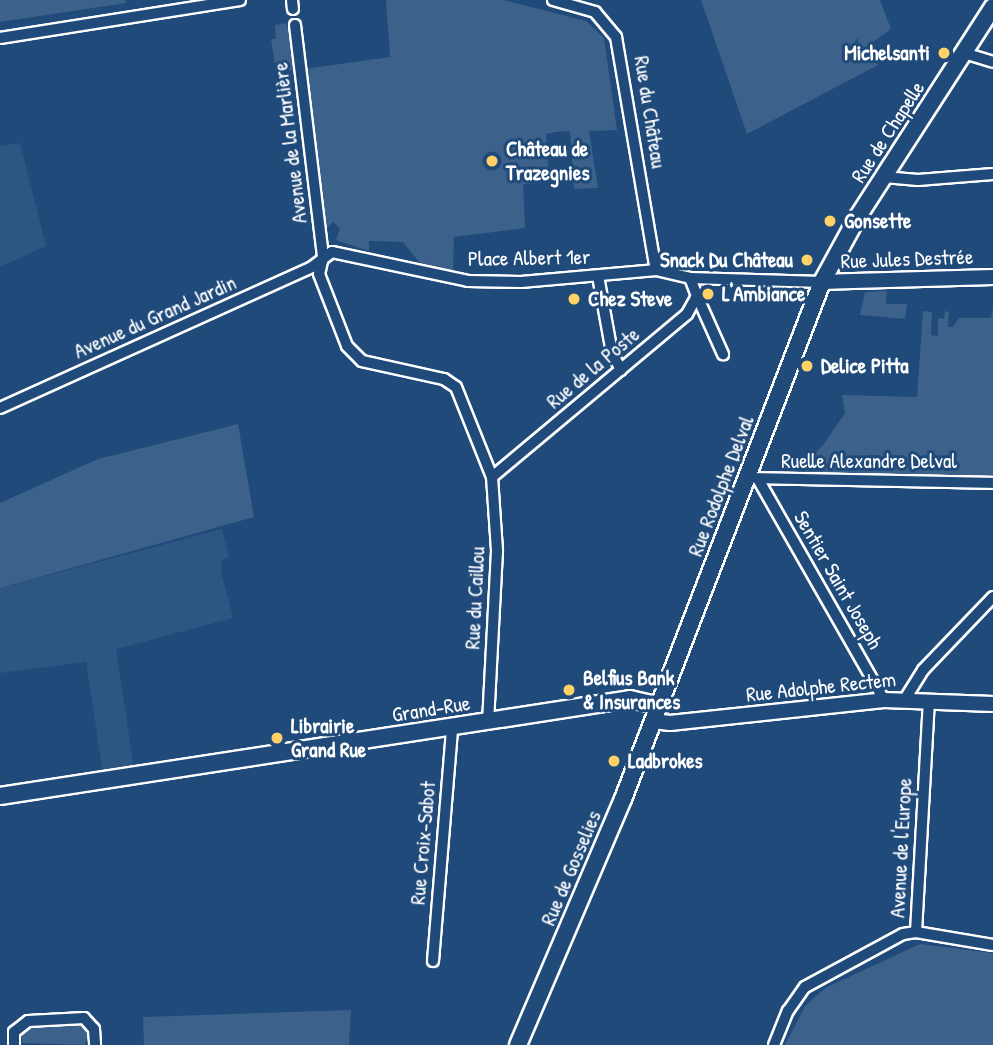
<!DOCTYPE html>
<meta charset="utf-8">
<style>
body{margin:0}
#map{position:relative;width:993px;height:1045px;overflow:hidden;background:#1f4a7a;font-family:"Patrick Hand",sans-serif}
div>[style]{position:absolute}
.built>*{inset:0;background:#2e5683}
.green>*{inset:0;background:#3c618b}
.roads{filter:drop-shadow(2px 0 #fff) drop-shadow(-2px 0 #fff) drop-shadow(0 2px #fff) drop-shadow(0 -2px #fff)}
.minor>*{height:10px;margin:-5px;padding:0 5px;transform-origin:5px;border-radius:5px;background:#1f4a7a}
.tertiary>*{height:14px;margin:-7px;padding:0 7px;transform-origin:7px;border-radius:7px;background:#1f4a7a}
.secondary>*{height:16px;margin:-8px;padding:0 8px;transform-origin:8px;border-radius:8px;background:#1f4a7a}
.dots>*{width:19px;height:19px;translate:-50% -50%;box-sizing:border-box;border:4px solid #1f4a7a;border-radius:50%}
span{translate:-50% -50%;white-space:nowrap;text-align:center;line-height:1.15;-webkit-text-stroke:6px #1f4a7a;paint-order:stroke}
.poi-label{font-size:21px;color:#fff;font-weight:700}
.right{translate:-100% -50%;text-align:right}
.left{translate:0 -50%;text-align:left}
.street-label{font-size:21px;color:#fff}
</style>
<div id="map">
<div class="built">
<i style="clip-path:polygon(20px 143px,46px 246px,0 267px,0 146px)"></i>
<i style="clip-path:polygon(222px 529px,229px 557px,221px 560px,222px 575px,233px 618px,116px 649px,135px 775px,104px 780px,86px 662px,0 673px,0 588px)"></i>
</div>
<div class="green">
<i style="clip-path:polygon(0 0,125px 0,126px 3px,0 22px)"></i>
<i style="clip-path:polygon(386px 0,503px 0,586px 21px,604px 38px,617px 130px,589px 131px,598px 188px,574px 189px,570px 131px,556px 132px,546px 134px,549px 183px,523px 184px,525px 228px,454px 237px,453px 271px,419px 262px,403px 242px,369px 241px,369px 251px,336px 240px,340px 228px,333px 222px,324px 231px,305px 69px,390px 57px)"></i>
<i style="clip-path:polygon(701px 0,880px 0,891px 29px,872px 43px,878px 65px,747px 134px)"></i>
<i style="clip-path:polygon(287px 23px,294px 70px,276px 73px,271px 39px,276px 39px,275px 25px)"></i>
<i style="clip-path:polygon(887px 291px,886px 304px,907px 304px,905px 319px,860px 315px,865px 292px)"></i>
<i style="clip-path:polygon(993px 308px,993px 479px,777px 476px,809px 459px,824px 444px,845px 413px,842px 395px,917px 397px,923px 311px,932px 312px,931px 335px,938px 336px,938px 318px,944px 319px,945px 311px,949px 312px,948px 327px,953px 327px,959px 318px,991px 318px)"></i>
<i style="clip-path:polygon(238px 424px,254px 517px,0 588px,0 503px,98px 459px)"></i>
<i style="clip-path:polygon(920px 944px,993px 953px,993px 1045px,785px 1045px,805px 1006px,825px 988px)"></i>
<i style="clip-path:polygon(351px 1010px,349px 1045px,144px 1045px,143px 1017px)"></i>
<i style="clip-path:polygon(79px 1023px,88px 1032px,85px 1045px,22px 1043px,22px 1035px,30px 1028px)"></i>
</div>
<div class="roads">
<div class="minor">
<i style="left:292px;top:0;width:9px;rotate:84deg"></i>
<i style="left:553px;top:0;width:44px;rotate:15.9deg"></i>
<i style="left:595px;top:12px;width:33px;rotate:50deg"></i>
<i style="left:616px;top:37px;width:236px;rotate:80.3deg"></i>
<i style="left:295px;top:25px;width:234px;rotate:83.1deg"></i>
<i style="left:323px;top:257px;width:17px;rotate:103deg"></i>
<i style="left:319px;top:274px;width:77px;rotate:68.7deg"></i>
<i style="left:347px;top:346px;width:21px;rotate:45deg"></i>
<i style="left:362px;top:361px;width:84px;rotate:12.4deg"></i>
<i style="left:444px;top:379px;width:14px;rotate:34deg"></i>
<i style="left:456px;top:387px;width:97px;rotate:68.2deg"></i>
<i style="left:492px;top:477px;width:74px;rotate:86.1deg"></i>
<i style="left:497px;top:551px;width:171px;rotate:93deg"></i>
<i style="left:0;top:38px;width:243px;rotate:-9deg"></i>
<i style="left:964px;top:53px;width:30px;rotate:17deg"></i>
<i style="left:884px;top:177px;width:34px;rotate:5deg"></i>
<i style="left:918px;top:180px;width:75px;rotate:-4.6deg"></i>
<i style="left:598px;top:276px;width:78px;rotate:79.7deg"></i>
<i style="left:612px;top:353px;width:19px;rotate:62deg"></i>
<i style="left:697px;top:296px;width:64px;rotate:65.9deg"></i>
<i style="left:0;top:408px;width:342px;rotate:-24.3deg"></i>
<i style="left:312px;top:267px;width:25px;rotate:-37deg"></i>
<i style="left:332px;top:252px;width:139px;rotate:12deg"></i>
<i style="left:468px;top:281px;width:53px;rotate:1.1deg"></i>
<i style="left:521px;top:282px;width:136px;rotate:-5.1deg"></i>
<i style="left:656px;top:270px;width:35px;rotate:13deg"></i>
<i style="left:690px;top:278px;width:132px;rotate:1.7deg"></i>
<i style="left:492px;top:477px;width:254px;rotate:-39.9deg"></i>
<i style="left:687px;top:314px;width:21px;rotate:-61deg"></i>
<i style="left:697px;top:296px;width:19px;rotate:-111deg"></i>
<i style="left:755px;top:478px;width:238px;rotate:1.2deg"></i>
<i style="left:758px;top:479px;width:254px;rotate:60.3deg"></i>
<i style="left:905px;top:699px;width:34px;rotate:-58deg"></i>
<i style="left:923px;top:670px;width:101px;rotate:-46.2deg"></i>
<i style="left:916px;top:932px;width:231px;rotate:-86.8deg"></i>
<i style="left:433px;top:961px;width:234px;rotate:-85.3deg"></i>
<i style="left:14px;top:1045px;width:13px;rotate:-90deg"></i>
<i style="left:14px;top:1032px;width:18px;rotate:-38deg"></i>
<i style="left:28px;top:1021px;width:56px;rotate:-3.1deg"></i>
<i style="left:84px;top:1018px;width:15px;rotate:48deg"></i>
<i style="left:94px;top:1029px;width:16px;rotate:86deg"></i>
<i style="left:774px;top:1045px;width:37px;rotate:-68deg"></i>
<i style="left:788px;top:1011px;width:29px;rotate:-55deg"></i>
<i style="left:805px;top:987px;width:111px;rotate:-28.4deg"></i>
<i style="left:903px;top:934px;width:13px;rotate:-9deg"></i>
<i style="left:916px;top:932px;width:78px;rotate:9.6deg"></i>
</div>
<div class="tertiary">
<i style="left:822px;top:282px;width:171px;rotate:-1.7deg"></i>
<i style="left:654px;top:721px;width:16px;rotate:7deg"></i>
<i style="left:670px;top:723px;width:215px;rotate:-6.1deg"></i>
<i style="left:884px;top:700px;width:109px;rotate:2.1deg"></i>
</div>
<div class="secondary">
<i style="left:0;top:796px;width:637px;rotate:-8.75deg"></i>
<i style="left:630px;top:699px;width:31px;rotate:13deg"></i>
<i style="left:518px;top:1045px;width:267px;rotate:-66.9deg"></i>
<i style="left:623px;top:799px;width:554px;rotate:-68.95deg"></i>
<i style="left:822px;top:282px;width:73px;rotate:-61.3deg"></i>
<i style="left:857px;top:218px;width:251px;rotate:-57.2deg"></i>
</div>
</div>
<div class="dots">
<i style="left:944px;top:53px;background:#ffd166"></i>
<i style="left:492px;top:161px;background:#ffd166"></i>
<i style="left:830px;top:221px;background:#ffd166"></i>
<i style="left:807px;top:260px;background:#ffd166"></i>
<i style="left:708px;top:294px;background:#ffd166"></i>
<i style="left:574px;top:299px;background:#ffd166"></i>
<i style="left:807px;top:366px;background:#ffd166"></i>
<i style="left:569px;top:690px;background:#ffd166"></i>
<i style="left:277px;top:738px;background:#ffd166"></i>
<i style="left:614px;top:761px;background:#ffd166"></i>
</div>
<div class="poi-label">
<span class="right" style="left:930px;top:53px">Michelsanti</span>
<span class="left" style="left:506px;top:161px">Château de<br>Trazegnies</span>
<span class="left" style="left:844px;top:221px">Gonsette</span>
<span class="right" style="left:793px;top:260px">Snack Du Château</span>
<span class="left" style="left:722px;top:294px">L'Ambiance</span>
<span class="left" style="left:588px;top:299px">Chez Steve</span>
<span class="left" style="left:821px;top:366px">Delice Pitta</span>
<span class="left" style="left:583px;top:690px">Belfius Bank<br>&amp; Insurances</span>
<span class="left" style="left:291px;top:738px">Librairie<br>Grand Rue</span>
<span class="left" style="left:628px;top:761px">Ladbrokes</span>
</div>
<div class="street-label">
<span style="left:650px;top:112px;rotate:81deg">Rue du Château</span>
<span style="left:888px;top:132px;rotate:-57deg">Rue de Chapelle</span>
<span style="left:290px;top:143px;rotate:-97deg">Avenue de la Marlière</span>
<span style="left:529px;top:258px;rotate:-1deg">Place Albert 1er</span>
<span style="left:907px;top:259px;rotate:-2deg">Rue Jules Destrée</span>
<span style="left:155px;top:317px;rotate:-24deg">Avenue du Grand Jardin</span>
<span style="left:593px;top:368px;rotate:-40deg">Rue de la Poste</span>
<span style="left:869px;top:461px">Ruelle Alexandre Delval</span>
<span style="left:721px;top:486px;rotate:-69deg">Rue Rodolphe Delval</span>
<span style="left:838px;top:580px;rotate:60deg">Sentier Saint Joseph</span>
<span style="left:475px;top:598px;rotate:-87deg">Rue du Caillou</span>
<span style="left:821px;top:687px;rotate:-6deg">Rue Adolphe Rectem</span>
<span style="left:431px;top:709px;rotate:-9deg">Grand-Rue</span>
<span style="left:423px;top:843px;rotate:-85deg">Rue Croix-Sabot</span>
<span style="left:901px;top:848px;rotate:-87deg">Avenue de l'Europe</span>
<span style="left:571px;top:868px;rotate:-67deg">Rue de Gosselies</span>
</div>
</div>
